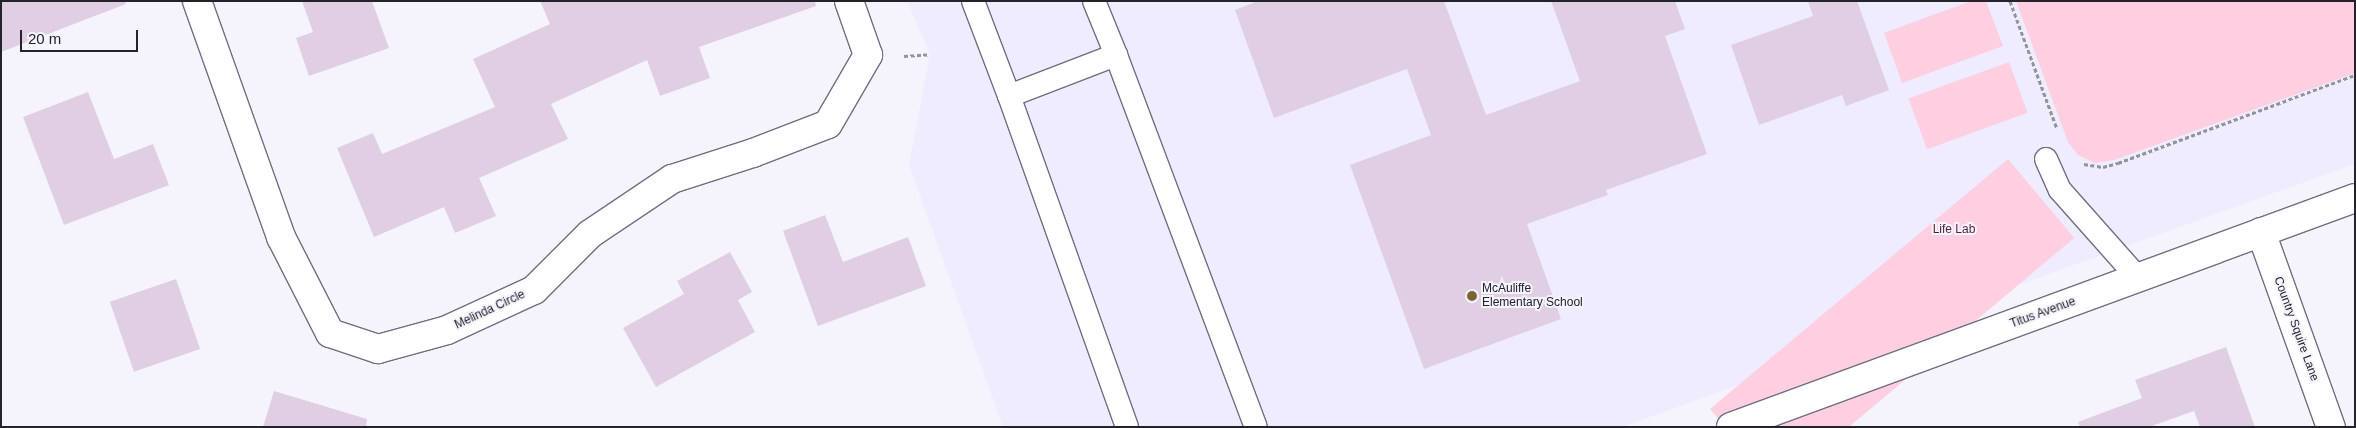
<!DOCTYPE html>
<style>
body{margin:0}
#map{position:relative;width:2356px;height:428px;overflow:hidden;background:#f5f4fd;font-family:Arial,sans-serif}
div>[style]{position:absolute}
.built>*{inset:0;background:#eeecfe}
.green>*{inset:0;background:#fdcfe1;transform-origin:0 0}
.building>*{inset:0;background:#e0cfe2;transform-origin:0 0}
.path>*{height:3px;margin-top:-1.5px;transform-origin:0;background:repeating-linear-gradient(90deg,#94929b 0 4px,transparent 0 6.5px)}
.roads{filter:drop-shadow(1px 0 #716e83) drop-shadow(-1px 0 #716e83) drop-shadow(0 1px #716e83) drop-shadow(0 -1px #716e83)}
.lane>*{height:22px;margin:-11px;padding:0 11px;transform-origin:11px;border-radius:11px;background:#fff}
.street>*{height:28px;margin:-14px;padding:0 14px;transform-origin:14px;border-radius:14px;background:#fff}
.dots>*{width:14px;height:14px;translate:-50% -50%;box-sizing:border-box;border:2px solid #f5f4fd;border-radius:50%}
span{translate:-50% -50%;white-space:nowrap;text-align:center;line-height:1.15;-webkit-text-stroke:4px #f5f4fd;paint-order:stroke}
.park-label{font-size:12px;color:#561f3a}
.poi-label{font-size:12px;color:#24222b}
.left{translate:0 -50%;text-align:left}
.street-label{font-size:12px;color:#24222b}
.frame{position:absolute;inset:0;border:2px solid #24222b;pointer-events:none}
.scale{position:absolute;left:20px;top:30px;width:118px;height:22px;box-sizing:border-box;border:2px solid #24222b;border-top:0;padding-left:6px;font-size:15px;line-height:18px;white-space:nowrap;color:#24222b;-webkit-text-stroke:4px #f5f4fd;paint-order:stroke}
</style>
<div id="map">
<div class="built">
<i style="clip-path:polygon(907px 1px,2355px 1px,2355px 164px,1622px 427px,1003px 427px,909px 165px,930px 54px)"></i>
</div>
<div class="green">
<i style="clip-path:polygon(1971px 1px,1986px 1px,2003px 46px,1902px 83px,1884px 33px)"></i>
<i style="clip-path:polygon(2016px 1px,2355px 1px,2355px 73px,2114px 160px,2095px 163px,2078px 155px,2068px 142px)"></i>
<i style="left:2009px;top:62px;width:54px;height:107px;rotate:70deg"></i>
<i style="left:2008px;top:159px;width:103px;height:389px;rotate:50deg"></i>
</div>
<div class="building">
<i style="clip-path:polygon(1px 1px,125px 1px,126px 4px,1px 52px)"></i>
<i style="clip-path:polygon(302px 1px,372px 1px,389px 48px,309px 76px,296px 38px,313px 32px)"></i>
<i style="clip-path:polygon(540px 1px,815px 1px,816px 6px,699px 47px,710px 78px,660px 96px,647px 60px,551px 104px,568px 139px,479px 178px,496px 216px,455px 233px,444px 207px,374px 237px,337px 148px,373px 133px,382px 154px,495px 107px,473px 59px,550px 24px)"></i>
<i style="clip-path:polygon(1258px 1px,1444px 1px,1486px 115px,1580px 81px,1551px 1px,1675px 1px,1685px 29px,1665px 36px,1707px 154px,1606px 190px,1608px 195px,1527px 224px,1561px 319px,1424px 369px,1350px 165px,1431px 135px,1407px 69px,1274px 118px,1235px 10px)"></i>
<i style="clip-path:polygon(1808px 1px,1857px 1px,1889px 90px,1846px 106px,1842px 95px,1759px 125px,1731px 45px,1813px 16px)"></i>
<i style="clip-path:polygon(88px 92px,114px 159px,153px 144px,169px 185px,64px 225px,23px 117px)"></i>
<i style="clip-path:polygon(825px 215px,843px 262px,908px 237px,926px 286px,818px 326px,783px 231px)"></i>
<i style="clip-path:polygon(730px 252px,752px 292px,738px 300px,755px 332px,656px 387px,623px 328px,684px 294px,677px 281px)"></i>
<i style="left:176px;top:279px;width:74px;height:70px;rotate:71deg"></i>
<i style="clip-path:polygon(2226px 347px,2255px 427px,2200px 427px,2194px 411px,2149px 427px,2080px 427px,2078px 422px,2142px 398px,2135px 380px)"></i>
<i style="clip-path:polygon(274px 391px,367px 419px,366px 427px,263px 427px)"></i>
</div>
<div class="path">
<i style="left:2010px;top:1px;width:136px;rotate:69.8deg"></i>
<i style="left:904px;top:56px;width:26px;rotate:-4deg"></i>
<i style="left:2084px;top:164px;width:19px;rotate:9deg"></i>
<i style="left:2103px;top:167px;width:16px;rotate:-15deg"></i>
<i style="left:2118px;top:163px;width:253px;rotate:-20.4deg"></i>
</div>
<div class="roads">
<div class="lane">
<i style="left:973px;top:1px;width:102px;rotate:69.2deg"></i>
<i style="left:1094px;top:1px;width:58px;rotate:67.8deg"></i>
<i style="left:2046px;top:159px;width:34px;rotate:66deg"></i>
<i style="left:2060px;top:190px;width:118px;rotate:48.4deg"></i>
<i style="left:1127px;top:427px;width:351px;rotate:-109.6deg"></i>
<i style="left:1009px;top:96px;width:115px;rotate:-21deg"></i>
<i style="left:1116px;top:55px;width:397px;rotate:69.4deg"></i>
</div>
<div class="street">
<i style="left:197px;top:1px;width:251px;rotate:70.4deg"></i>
<i style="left:281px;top:237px;width:108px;rotate:63deg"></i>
<i style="left:330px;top:333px;width:51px;rotate:18.4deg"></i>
<i style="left:378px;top:349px;width:72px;rotate:-15.4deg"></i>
<i style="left:447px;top:330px;width:96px;rotate:-24.7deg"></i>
<i style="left:534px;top:290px;width:79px;rotate:-45deg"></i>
<i style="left:590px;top:234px;width:99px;rotate:-33.9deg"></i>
<i style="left:672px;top:179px;width:85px;rotate:-17.8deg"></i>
<i style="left:753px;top:153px;width:80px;rotate:-21.1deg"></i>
<i style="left:828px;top:124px;width:80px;rotate:-59.9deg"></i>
<i style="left:868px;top:55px;width:57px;rotate:-109.4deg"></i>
<i style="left:2261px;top:232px;width:207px;rotate:70.3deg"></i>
<i style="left:1731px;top:427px;width:665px;rotate:-20.15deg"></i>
</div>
</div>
<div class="dots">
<i style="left:1472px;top:296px;background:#7b6334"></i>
</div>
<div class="park-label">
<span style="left:1954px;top:230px">Life Lab</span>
</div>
<div class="poi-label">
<span class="left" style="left:1482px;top:296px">McAuliffe<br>Elementary School</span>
</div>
<div class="street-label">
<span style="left:490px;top:310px;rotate:-25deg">Melinda Circle</span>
<span style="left:2043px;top:313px;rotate:-20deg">Titus Avenue</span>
<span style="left:2296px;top:329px;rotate:70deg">Country Squire Lane</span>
</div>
<div class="frame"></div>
<div class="scale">20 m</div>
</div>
